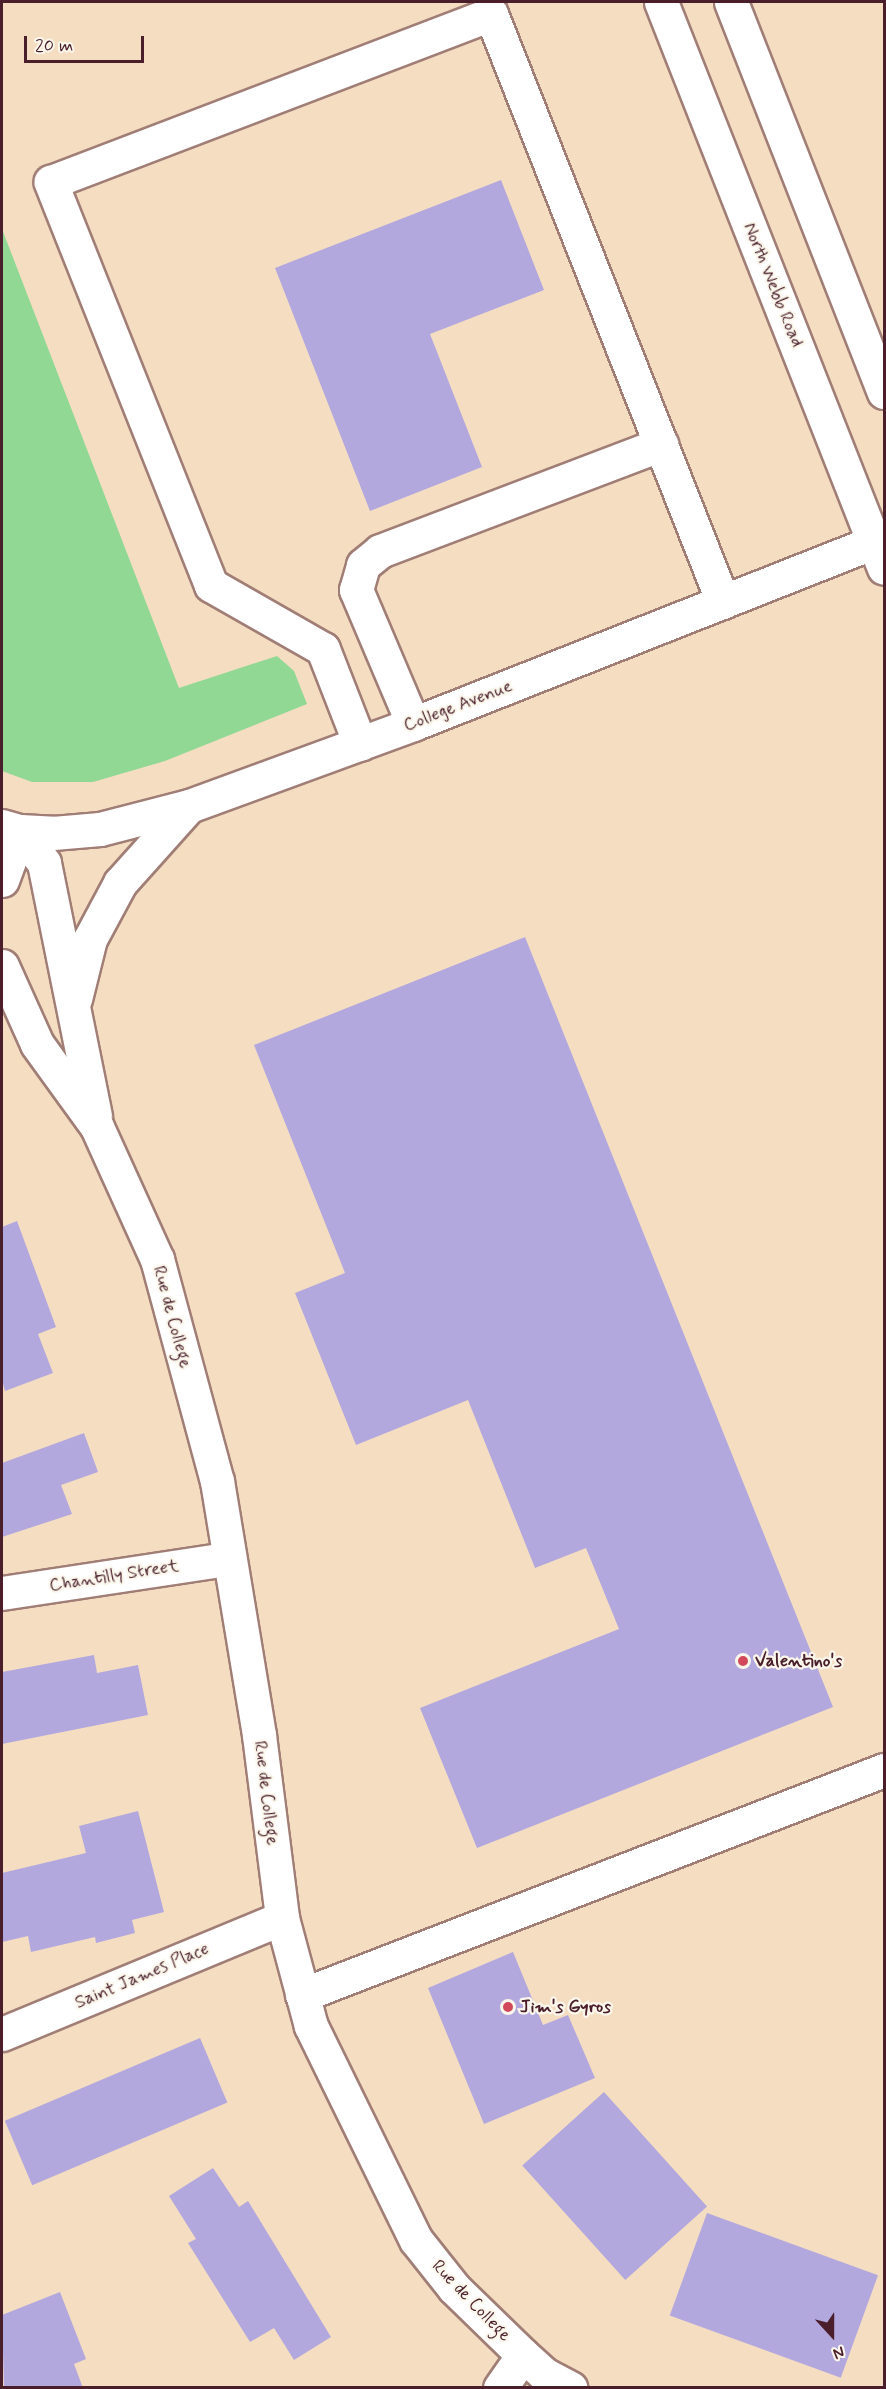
<!DOCTYPE html>
<style>
body{margin:0}
#map{position:relative;width:886px;height:2389px;overflow:hidden;background:#f5ddc2;font-family:Mynerve,sans-serif}
div>[style]{position:absolute}
.green>*{inset:0;background:#90d894}
.building>*{inset:0;background:#b2a8de;transform-origin:0 0}
.roads{filter:drop-shadow(2px 0 #a07e76) drop-shadow(-2px 0 #a07e76) drop-shadow(0 2px #a07e76) drop-shadow(0 -2px #a07e76)}
.minor>*{height:33px;margin:-16.5px;padding:0 16.5px;transform-origin:16.5px;border-radius:16.5px;background:#fff}
.major>*{height:33px;margin:-16.5px;padding:0 16.5px;transform-origin:16.5px;border-radius:16.5px;background:#fff}
.dots>*{width:16px;height:16px;translate:-50% -50%;box-sizing:border-box;border:3px solid #fbf7ec;border-radius:50%}
span{translate:-50% -50%;white-space:nowrap;text-align:center;line-height:1.15;-webkit-text-stroke:4.5px #fbf7ec;paint-order:stroke}
.street-label{font-size:18px;color:#4a1f2b}
.poi-label{font-size:18px;color:#4a1f2b;font-weight:700}
.left{translate:0 -50%;text-align:left}
.frame{position:absolute;inset:0;border:3px solid #4a1f2b;pointer-events:none}
.north{position:absolute;left:802px;top:2305px;width:60px;height:60px;-webkit-text-stroke:4px #fbf7ec;paint-order:stroke;rotate:159deg;font-size:16px;font-weight:700;line-height:24px;text-align:center;color:#4a1f2b}
.north::after{content:'';display:block;margin:auto;width:21px;height:27px;background:#4a1f2b;clip-path:polygon(50% 0,100% 100%,50% 72%,0 100%)}
.scale{position:absolute;left:24px;top:36px;width:120px;height:27px;box-sizing:border-box;border:3px solid #4a1f2b;border-top:0;padding-left:8px;font-size:18px;line-height:21px;white-space:nowrap;color:#4a1f2b;-webkit-text-stroke:4px #fbf7ec;paint-order:stroke}
</style>
<div id="map">
<div class="green">
<i style="clip-path:polygon(2px 229px,179px 688px,277px 656px,294px 671px,307px 704px,165px 761px,93px 782px,32px 782px,2px 771px)"></i>
</div>
<div class="building">
<i style="clip-path:polygon(501px 180px,544px 290px,430px 334px,482px 467px,370px 511px,275px 268px)"></i>
<i style="clip-path:polygon(525px 937px,833px 1707px,477px 1848px,420px 1708px,619px 1629px,586px 1548px,535px 1568px,468px 1400px,356px 1445px,295px 1293px,345px 1273px,254px 1045px)"></i>
<i style="clip-path:polygon(17px 1221px,56px 1327px,38px 1334px,53px 1373px,5px 1391px,2px 1380px,2px 1227px)"></i>
<i style="clip-path:polygon(84px 1433px,98px 1472px,61px 1485px,72px 1514px,2px 1537px,2px 1463px)"></i>
<i style="clip-path:polygon(94px 1655px,97px 1673px,138px 1665px,148px 1715px,2px 1744px,2px 1672px)"></i>
<i style="clip-path:polygon(138px 1811px,164px 1912px,132px 1920px,135px 1933px,96px 1943px,95px 1937px,31px 1952px,28px 1936px,2px 1942px,2px 1873px,86px 1853px,79px 1826px)"></i>
<i style="clip-path:polygon(513px 1952px,543px 2025px,568px 2015px,595px 2078px,484px 2124px,428px 1988px)"></i>
<i style="left:200px;top:2038px;width:70px;height:212px;rotate:67deg"></i>
<i style="left:604px;top:2092px;width:154px;height:110px;rotate:48deg"></i>
<i style="clip-path:polygon(213px 2168px,239px 2207px,248px 2201px,331px 2337px,294px 2360px,274px 2328px,250px 2342px,188px 2243px,196px 2239px,169px 2196px)"></i>
<i style="left:707px;top:2213px;width:182px;height:109px;rotate:20deg"></i>
<i style="clip-path:polygon(60px 2292px,86px 2359px,74px 2364px,83px 2388px,4px 2388px,2px 2315px)"></i>
</div>
<div class="roads">
<div class="minor">
<i style="left:413px;top:724px;width:146px;rotate:-113deg"></i>
<i style="left:356px;top:590px;width:26px;rotate:-74deg"></i>
<i style="left:363px;top:565px;width:22px;rotate:-39deg"></i>
<i style="left:380px;top:551px;width:301px;rotate:-20.8deg"></i>
<i style="left:360px;top:744px;width:102px;rotate:-111.3deg"></i>
<i style="left:323px;top:649px;width:129px;rotate:-150.3deg"></i>
<i style="left:211px;top:585px;width:434px;rotate:-111.7deg"></i>
<i style="left:51px;top:182px;width:471px;rotate:-20.9deg"></i>
<i style="left:491px;top:14px;width:632px;rotate:68.47deg"></i>
<i style="left:2px;top:826px;width:19px;rotate:16deg"></i>
<i style="left:20px;top:831px;width:33px;rotate:3deg"></i>
<i style="left:53px;top:833px;width:47px;rotate:-4.9deg"></i>
<i style="left:100px;top:829px;width:92px;rotate:-14.5deg"></i>
<i style="left:189px;top:806px;width:239px;rotate:-20.1deg"></i>
<i style="left:413px;top:724px;width:506px;rotate:-21.55deg"></i>
<i style="left:20px;top:831px;width:40px;rotate:53deg"></i>
<i style="left:44px;top:863px;width:258px;rotate:78.6deg"></i>
<i style="left:2px;top:880px;width:52px;rotate:-69.8deg"></i>
<i style="left:2px;top:966px;width:85px;rotate:65.8deg"></i>
<i style="left:37px;top:1044px;width:102px;rotate:54.1deg"></i>
<i style="left:97px;top:1127px;width:145px;rotate:65.6deg"></i>
<i style="left:157px;top:1259px;width:230px;rotate:74.9deg"></i>
<i style="left:217px;top:1481px;width:257px;rotate:80.6deg"></i>
<i style="left:259px;top:1735px;width:184px;rotate:82.8deg"></i>
<i style="left:282px;top:1918px;width:112px;rotate:75deg"></i>
<i style="left:311px;top:2026px;width:238px;rotate:63.9deg"></i>
<i style="left:416px;top:2240px;width:61px;rotate:51.6deg"></i>
<i style="left:454px;top:2288px;width:96px;rotate:44.2deg"></i>
<i style="left:523px;top:2355px;width:28px;rotate:42deg"></i>
<i style="left:544px;top:2374px;width:30px;rotate:28deg"></i>
<i style="left:75px;top:999px;width:62px;rotate:-76deg"></i>
<i style="left:90px;top:939px;width:64px;rotate:-61.8deg"></i>
<i style="left:120px;top:883px;width:102px;rotate:-48.2deg"></i>
<i style="left:2px;top:1593px;width:228px;rotate:-8.6deg"></i>
<i style="left:302px;top:1995px;width:624px;rotate:-21.14deg"></i>
<i style="left:2px;top:2034px;width:303px;rotate:-22.5deg"></i>
<i style="left:500px;top:2388px;width:40px;rotate:-55.1deg"></i>
</div>
<div class="major">
<i style="left:661px;top:2px;width:608px;rotate:68.5deg"></i>
<i style="left:731px;top:2px;width:419px;rotate:68.6deg"></i>
</div>
</div>
<div class="dots">
<i style="left:743px;top:1661px;background:#d1495b"></i>
<i style="left:508px;top:2007px;background:#d1495b"></i>
</div>
<div class="street-label">
<span style="left:773px;top:285px;rotate:68deg">North Webb Road</span>
<span style="left:458px;top:706px;rotate:-21deg">College Avenue</span>
<span style="left:172px;top:1317px;rotate:75deg">Rue de College</span>
<span style="left:114px;top:1576px;rotate:-9deg">Chantilly Street</span>
<span style="left:266px;top:1793px;rotate:83deg">Rue de College</span>
<span style="left:142px;top:1976px;rotate:-23deg">Saint James Place</span>
<span style="left:471px;top:2301px;rotate:46deg">Rue de College</span>
</div>
<div class="poi-label">
<span class="left" style="left:755px;top:1661px">Valentino's</span>
<span class="left" style="left:520px;top:2007px">Jim's Gyros</span>
</div>
<div class="frame"></div>
<div class="north">N</div>
<div class="scale">20 m</div>
</div>
